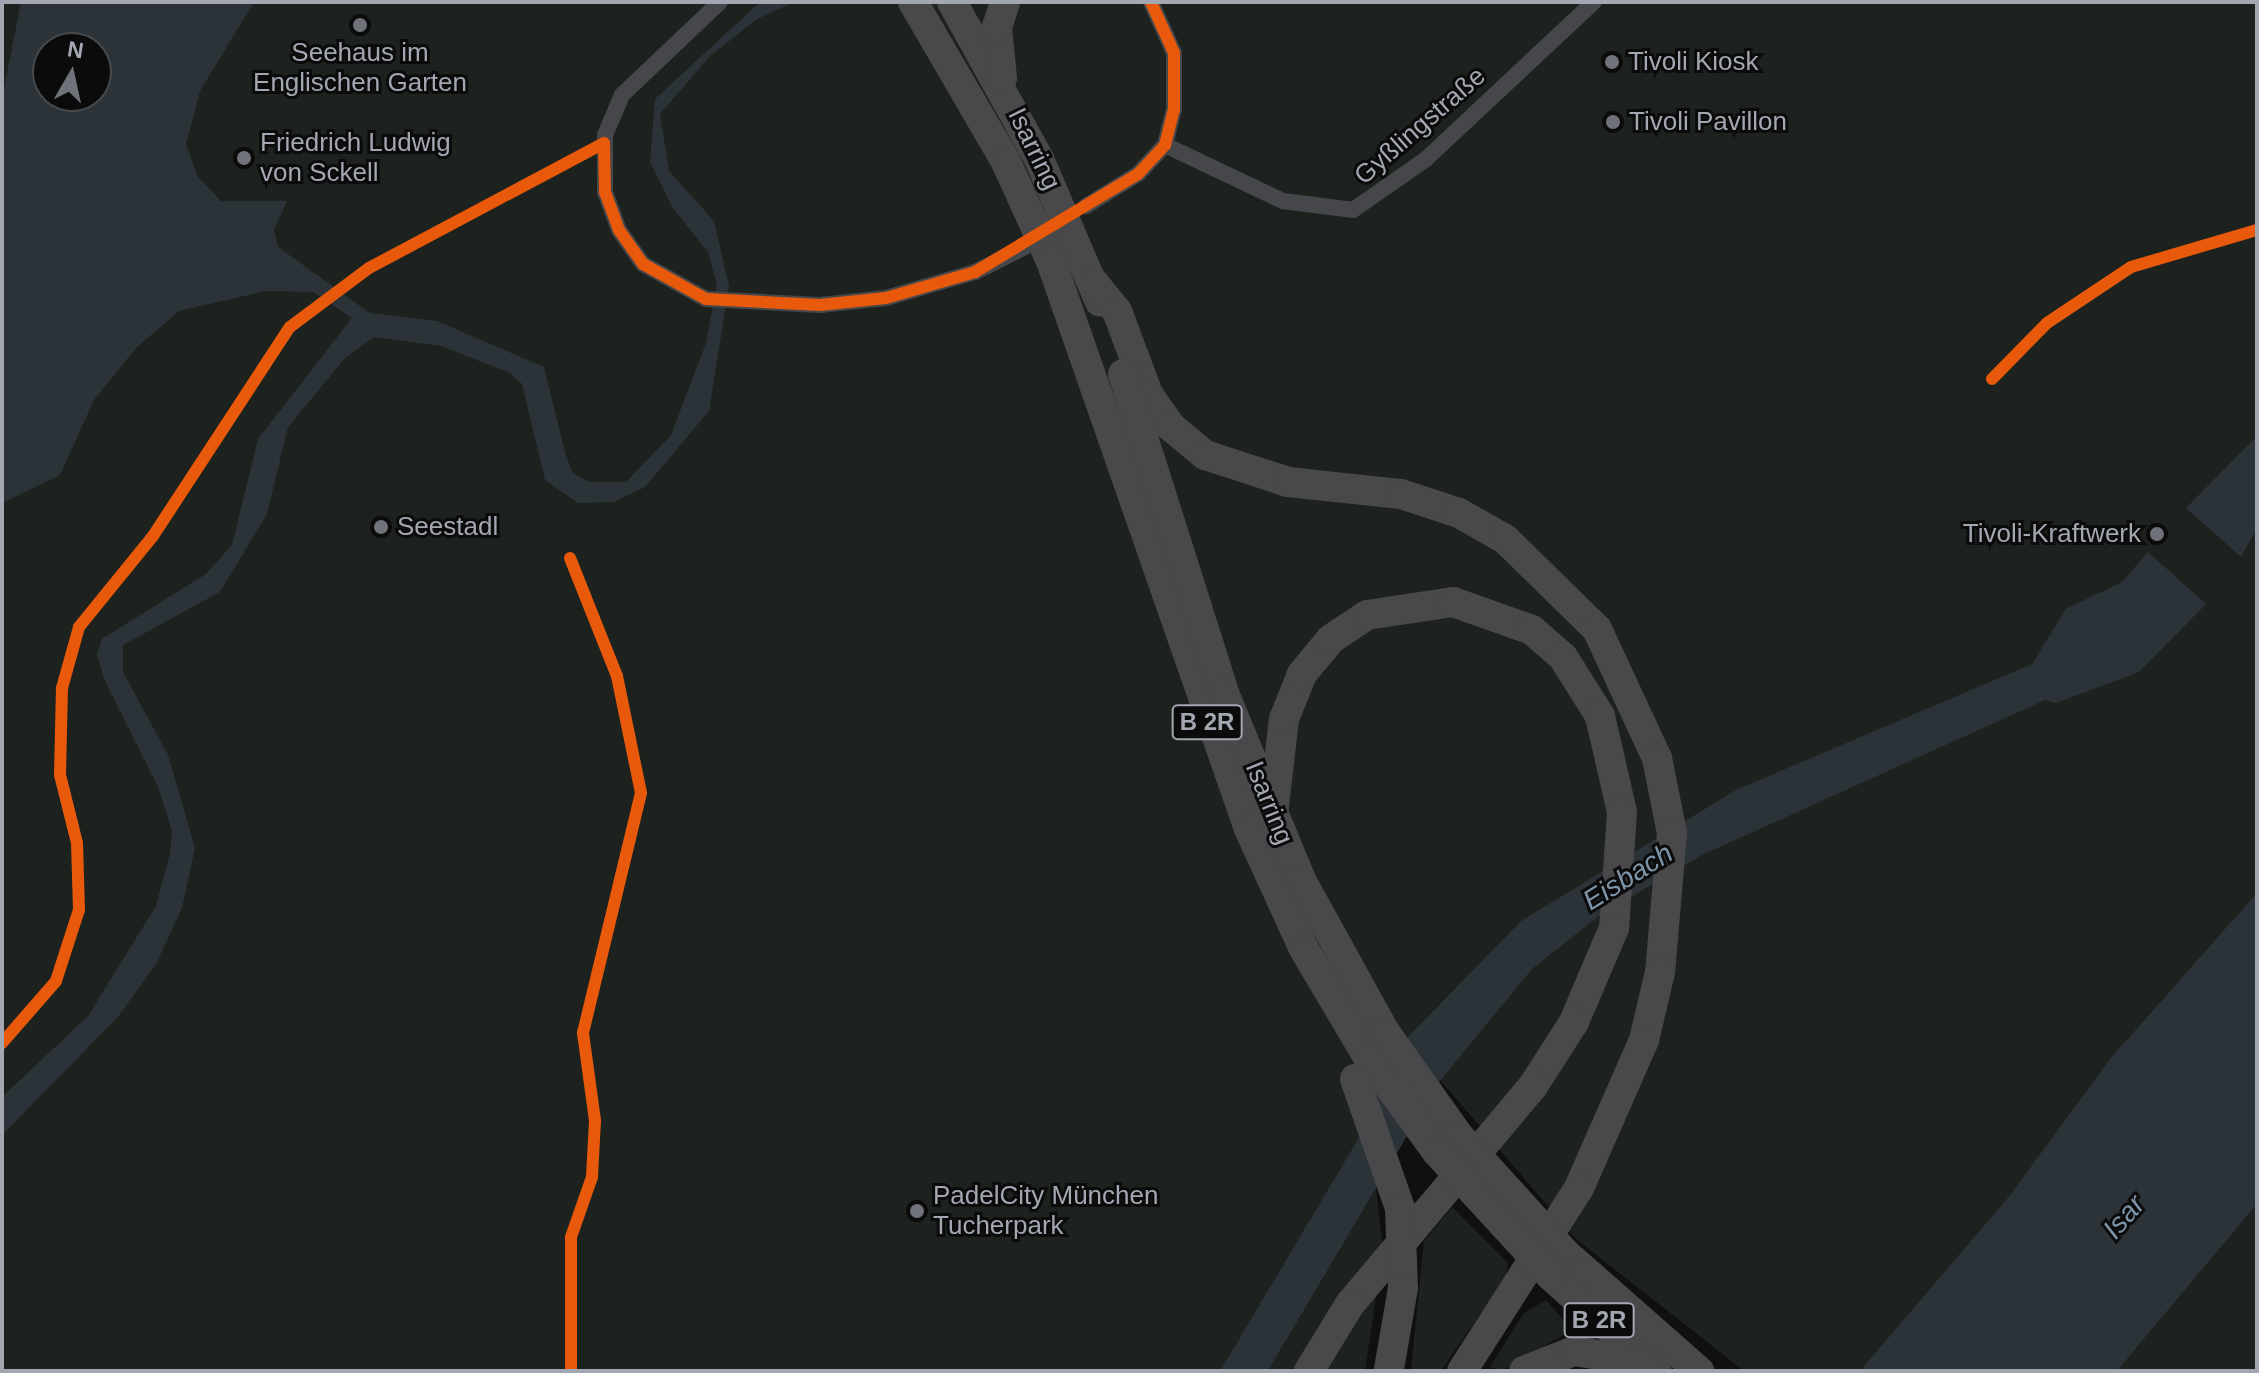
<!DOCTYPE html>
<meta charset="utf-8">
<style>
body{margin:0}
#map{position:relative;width:2259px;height:1373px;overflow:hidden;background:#101011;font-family:Helvetica,sans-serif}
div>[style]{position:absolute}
.green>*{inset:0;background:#1d221e}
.water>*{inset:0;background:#2c3338}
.street>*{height:16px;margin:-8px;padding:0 8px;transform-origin:8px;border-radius:8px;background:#46474b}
.highway>*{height:30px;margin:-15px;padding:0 15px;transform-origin:15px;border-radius:15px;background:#49494b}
.highway-bridge>*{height:30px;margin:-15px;padding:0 15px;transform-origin:15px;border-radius:15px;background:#49494b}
.cycleway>*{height:12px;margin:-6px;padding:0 6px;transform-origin:6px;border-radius:6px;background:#e8590c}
.dots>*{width:22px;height:22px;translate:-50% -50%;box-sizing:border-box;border:4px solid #0b0b0c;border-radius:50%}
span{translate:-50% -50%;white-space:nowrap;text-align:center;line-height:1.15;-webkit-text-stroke:6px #0b0b0c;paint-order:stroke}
.shield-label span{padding:2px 6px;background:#0b0b0c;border:2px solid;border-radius:6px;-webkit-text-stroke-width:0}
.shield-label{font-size:24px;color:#a3a7b1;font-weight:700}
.poi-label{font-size:26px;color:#a3a7b1}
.left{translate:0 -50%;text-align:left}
.right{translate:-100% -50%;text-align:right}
.street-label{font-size:26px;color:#a3a7b1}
.water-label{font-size:28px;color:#7d94a9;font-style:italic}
.frame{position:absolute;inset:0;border:4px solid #a3a7b1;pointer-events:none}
.north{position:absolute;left:32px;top:32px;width:80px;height:80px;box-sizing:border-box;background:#0b0b0c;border:2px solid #48494e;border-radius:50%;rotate:9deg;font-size:22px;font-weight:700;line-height:32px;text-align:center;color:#a3a7b1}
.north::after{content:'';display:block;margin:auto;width:28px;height:36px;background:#707279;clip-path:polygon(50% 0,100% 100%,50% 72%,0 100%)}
</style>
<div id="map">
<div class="green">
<i style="clip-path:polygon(evenodd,2px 2px,2257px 2px,2257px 919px,1883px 1371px,1744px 1371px,1576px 1239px,1406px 1040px,1358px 1139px,1220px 1371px,2px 1371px,2px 2px,48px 48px,96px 48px,96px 96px,48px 96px,48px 48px)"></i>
<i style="clip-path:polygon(1376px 1189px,1383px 1250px,1365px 1371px,1268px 1371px)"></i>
<i style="clip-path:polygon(2257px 1204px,2257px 1371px,2117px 1371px)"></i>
<i style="clip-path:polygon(1452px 1207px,1508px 1263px,1506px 1276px,1441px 1371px,1411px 1371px,1424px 1241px)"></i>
<i style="clip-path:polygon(1546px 1300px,1572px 1330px,1502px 1371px,1490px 1367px,1524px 1313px)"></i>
</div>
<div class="water">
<i style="clip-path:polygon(evenodd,21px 2px,254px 2px,200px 91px,186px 144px,198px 177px,221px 201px,287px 201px,274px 230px,278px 247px,370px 313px,437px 321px,544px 367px,566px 456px,573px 473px,590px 482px,626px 482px,671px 435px,706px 343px,717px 285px,708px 252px,672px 207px,650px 162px,655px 99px,759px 3px,794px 2px,757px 19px,709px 57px,660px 114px,669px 171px,714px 221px,729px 286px,709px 411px,645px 487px,614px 502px,578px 503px,545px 480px,522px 384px,510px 373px,441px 346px,375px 337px,346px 357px,288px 427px,267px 514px,220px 592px,123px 645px,123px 672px,168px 755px,195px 848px,182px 908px,156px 964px,117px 1018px,2px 1135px,2px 1097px,88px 1016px,156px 906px,170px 853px,172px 831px,158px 787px,104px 679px,97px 654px,102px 639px,206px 574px,232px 545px,258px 439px,352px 318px,313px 292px,266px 291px,179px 311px,136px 348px,94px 400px,60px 475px,2px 503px,2px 99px,21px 2px,48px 48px,96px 48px,96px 96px,48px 96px,48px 48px)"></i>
<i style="clip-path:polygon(2257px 436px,2257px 528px,2241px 557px,2186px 508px)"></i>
<i style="clip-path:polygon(2148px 552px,2206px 604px,2139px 672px,2056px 703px,2045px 700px,1702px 855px,1600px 915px,1532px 969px,1439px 1082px,1268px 1371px,1220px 1371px,1358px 1139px,1406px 1039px,1521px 921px,1736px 790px,2032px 664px,2066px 609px,2122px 582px)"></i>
<i style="clip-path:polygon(2257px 893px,2257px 1204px,2117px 1371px,1860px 1371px,2011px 1194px,2110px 1059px)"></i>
</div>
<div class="street">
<i style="left:720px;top:2px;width:135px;rotate:136.5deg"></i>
<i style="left:622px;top:95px;width:43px;rotate:113deg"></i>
<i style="left:605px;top:135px;width:57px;rotate:90deg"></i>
<i style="left:605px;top:192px;width:40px;rotate:69.8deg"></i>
<i style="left:619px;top:230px;width:42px;rotate:54.8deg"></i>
<i style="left:643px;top:264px;width:72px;rotate:29.1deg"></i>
<i style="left:706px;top:299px;width:114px;rotate:3deg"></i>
<i style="left:820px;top:305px;width:66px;rotate:-6.1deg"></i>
<i style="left:886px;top:298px;width:93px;rotate:-16.3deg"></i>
<i style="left:975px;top:272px;width:56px;rotate:-26.6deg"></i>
<i style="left:1165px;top:145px;width:131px;rotate:25.4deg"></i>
<i style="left:1283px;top:201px;width:71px;rotate:7.3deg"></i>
<i style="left:1353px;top:210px;width:89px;rotate:-34.9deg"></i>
<i style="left:1426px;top:159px;width:230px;rotate:-43.1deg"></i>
<i style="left:1086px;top:206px;width:61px;rotate:-31.6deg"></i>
<i style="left:1138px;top:174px;width:40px;rotate:-47deg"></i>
<i style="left:1165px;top:145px;width:36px;rotate:-76deg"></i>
<i style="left:1174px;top:110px;width:57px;rotate:-90deg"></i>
<i style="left:1174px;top:53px;width:56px;rotate:-114.3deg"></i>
</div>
<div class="highway">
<i style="left:913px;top:2px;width:185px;rotate:59.8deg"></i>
<i style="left:1006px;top:162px;width:109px;rotate:65.6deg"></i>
<i style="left:1051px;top:261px;width:602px;rotate:70.78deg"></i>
<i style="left:1249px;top:829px;width:132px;rotate:65.4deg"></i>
<i style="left:1304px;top:949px;width:128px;rotate:59.4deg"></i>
<i style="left:952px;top:2px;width:179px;rotate:61deg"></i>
<i style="left:1039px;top:159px;width:155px;rotate:66.9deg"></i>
<i style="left:1002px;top:78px;width:51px;rotate:-95.6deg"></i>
<i style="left:997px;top:27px;width:26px;rotate:-72deg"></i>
<i style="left:1094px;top:283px;width:36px;rotate:51deg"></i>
<i style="left:1117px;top:311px;width:89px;rotate:69.5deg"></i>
<i style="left:1148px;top:394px;width:39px;rotate:55deg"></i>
<i style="left:1170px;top:426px;width:45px;rotate:39.6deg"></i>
<i style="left:1205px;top:455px;width:87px;rotate:18deg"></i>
<i style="left:1288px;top:482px;width:114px;rotate:6.1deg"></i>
<i style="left:1401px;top:494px;width:61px;rotate:18.1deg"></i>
<i style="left:1459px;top:513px;width:53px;rotate:29.5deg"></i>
<i style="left:1505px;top:539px;width:129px;rotate:44.4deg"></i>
<i style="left:1597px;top:629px;width:142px;rotate:65.1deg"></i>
<i style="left:1657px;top:758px;width:76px;rotate:78.7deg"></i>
<i style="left:1672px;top:833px;width:140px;rotate:94.9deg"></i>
<i style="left:1660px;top:972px;width:70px;rotate:103.2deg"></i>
<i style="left:1644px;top:1040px;width:162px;rotate:113.7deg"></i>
<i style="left:1579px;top:1188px;width:217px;rotate:122.6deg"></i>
<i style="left:1123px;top:374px;width:335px;rotate:72.4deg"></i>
<i style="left:1224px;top:693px;width:202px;rotate:67.6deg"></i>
<i style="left:1301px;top:880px;width:174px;rotate:61.1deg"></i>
<i style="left:1273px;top:815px;width:97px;rotate:-83.5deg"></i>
<i style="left:1284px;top:719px;width:48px;rotate:-68.2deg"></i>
<i style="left:1302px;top:674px;width:45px;rotate:-50.4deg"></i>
<i style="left:1331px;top:639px;width:43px;rotate:-33.7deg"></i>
<i style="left:1367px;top:615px;width:87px;rotate:-8.6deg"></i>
<i style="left:1453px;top:602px;width:84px;rotate:19.5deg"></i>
<i style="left:1532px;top:630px;width:41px;rotate:41.1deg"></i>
<i style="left:1563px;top:657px;width:70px;rotate:57.9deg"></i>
<i style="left:1600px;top:716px;width:98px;rotate:77.1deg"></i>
<i style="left:1622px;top:812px;width:116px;rotate:93.9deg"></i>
<i style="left:1614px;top:928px;width:102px;rotate:113.1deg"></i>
<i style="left:1574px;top:1022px;width:76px;rotate:122.6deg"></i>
<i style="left:1533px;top:1086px;width:285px;rotate:130deg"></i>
<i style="left:1350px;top:1304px;width:79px;rotate:121.5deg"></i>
<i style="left:1565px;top:1253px;width:179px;rotate:41.4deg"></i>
<i style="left:1551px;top:1276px;width:142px;rotate:41.9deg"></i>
<i style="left:1524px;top:1371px;width:54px;rotate:-21.8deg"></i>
<i style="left:1574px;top:1351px;width:69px;rotate:9.2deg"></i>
</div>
<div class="highway-bridge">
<i style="left:1385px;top:1032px;width:128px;rotate:54.6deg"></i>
<i style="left:1459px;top:1136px;width:158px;rotate:47.8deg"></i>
<i style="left:1369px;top:1059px;width:115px;rotate:53.8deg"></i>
<i style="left:1437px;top:1152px;width:168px;rotate:47.4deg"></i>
<i style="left:1355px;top:1079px;width:137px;rotate:70.8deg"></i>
<i style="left:1400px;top:1208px;width:80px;rotate:87.9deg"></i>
<i style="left:1403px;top:1288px;width:82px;rotate:99.8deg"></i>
</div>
<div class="cycleway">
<i style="left:1992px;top:379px;width:78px;rotate:-45.5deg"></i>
<i style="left:2047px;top:323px;width:101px;rotate:-33.7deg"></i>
<i style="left:2131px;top:267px;width:131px;rotate:-16.4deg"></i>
<i style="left:570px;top:558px;width:127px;rotate:68.3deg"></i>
<i style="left:617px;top:676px;width:119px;rotate:78.4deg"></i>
<i style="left:641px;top:793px;width:247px;rotate:103.6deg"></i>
<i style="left:583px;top:1033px;width:89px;rotate:82.2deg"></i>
<i style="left:595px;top:1121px;width:56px;rotate:93.1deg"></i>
<i style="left:592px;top:1177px;width:64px;rotate:109.3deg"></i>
<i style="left:571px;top:1237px;width:134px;rotate:90deg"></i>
<i style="left:2px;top:1043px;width:82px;rotate:-48.9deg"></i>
<i style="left:56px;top:981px;width:75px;rotate:-72.1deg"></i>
<i style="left:79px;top:910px;width:67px;rotate:-91.7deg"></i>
<i style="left:77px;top:843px;width:70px;rotate:-104deg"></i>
<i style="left:60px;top:775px;width:87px;rotate:-88.7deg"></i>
<i style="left:62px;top:688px;width:63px;rotate:-74.4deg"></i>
<i style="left:79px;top:627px;width:117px;rotate:-50.9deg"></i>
<i style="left:153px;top:536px;width:250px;rotate:-56.8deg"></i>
<i style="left:290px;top:327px;width:99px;rotate:-36.8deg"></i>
<i style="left:369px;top:268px;width:266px;rotate:-28deg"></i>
<i style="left:604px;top:143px;width:49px;rotate:88.8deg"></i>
<i style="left:605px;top:192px;width:40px;rotate:69.8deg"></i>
<i style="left:619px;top:230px;width:42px;rotate:54.8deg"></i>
<i style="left:643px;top:264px;width:72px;rotate:29.1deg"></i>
<i style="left:706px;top:299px;width:114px;rotate:3deg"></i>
<i style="left:820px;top:305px;width:66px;rotate:-6.1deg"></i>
<i style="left:886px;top:298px;width:93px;rotate:-16.3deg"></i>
<i style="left:975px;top:272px;width:190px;rotate:-31deg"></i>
<i style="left:1138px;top:174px;width:40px;rotate:-47deg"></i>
<i style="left:1165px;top:145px;width:36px;rotate:-76deg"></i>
<i style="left:1174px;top:110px;width:57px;rotate:-90deg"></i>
<i style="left:1174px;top:53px;width:56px;rotate:-114.3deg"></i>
</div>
<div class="dots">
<i style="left:360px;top:25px;background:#707279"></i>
<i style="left:1612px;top:62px;background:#707279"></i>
<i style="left:1613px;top:122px;background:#707279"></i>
<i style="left:244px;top:158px;background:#707279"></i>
<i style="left:381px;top:527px;background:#707279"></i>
<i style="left:2157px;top:534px;background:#707279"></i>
<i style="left:917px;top:1211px;background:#707279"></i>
</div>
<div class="shield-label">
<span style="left:1207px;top:722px">B 2R</span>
<span style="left:1599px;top:1320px">B 2R</span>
</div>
<div class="poi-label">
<span style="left:360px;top:68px">Seehaus im<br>Englischen Garten</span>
<span class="left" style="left:1628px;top:62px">Tivoli Kiosk</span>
<span class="left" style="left:1629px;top:122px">Tivoli Pavillon</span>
<span class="left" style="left:260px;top:158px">Friedrich Ludwig<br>von Sckell</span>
<span class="left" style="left:397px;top:527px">Seestadl</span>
<span class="right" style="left:2141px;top:534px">Tivoli-Kraftwerk</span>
<span class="left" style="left:933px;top:1211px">PadelCity München<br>Tucherpark</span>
</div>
<div class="street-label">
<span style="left:1420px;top:126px;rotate:-41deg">Gyßlingstraße</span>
<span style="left:1034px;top:149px;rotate:64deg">Isarring</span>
<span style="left:1269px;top:803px;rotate:68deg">Isarring</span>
</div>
<div class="water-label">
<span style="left:1628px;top:877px;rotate:-32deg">Eisbach</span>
<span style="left:2124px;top:1217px;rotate:-49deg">Isar</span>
</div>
<div class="frame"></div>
<div class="north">N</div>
</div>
